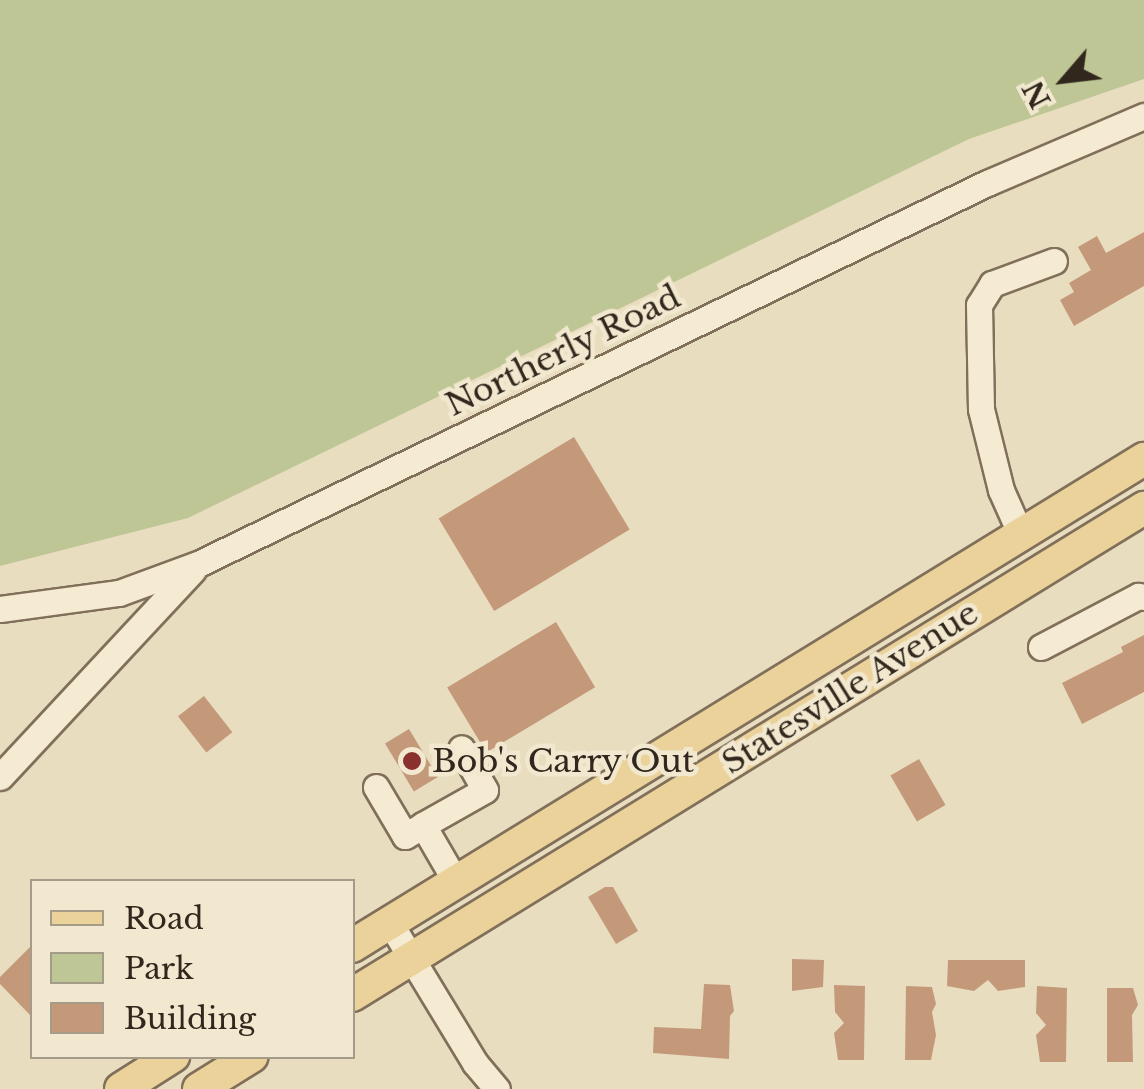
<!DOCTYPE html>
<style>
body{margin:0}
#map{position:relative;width:1144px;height:1089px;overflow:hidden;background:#e9ddc0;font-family:"Libre Baskerville",serif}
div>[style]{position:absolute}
.green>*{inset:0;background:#bfc695}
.building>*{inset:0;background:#c49979;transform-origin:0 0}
.roads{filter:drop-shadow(2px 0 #806f5a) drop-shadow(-2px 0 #806f5a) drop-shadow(0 2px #806f5a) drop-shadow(0 -2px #806f5a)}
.minor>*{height:25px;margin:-12.5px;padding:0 12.5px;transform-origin:12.5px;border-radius:12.5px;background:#f5ebd2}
.major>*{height:32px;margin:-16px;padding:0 16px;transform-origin:16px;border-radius:16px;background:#ead29a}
.dots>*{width:28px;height:28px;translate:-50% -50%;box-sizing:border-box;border:5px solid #f1e8cf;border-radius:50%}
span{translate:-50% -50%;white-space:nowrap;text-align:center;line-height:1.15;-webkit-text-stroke:9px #f1e8cf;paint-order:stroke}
.street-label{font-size:32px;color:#31271d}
.poi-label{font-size:32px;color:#31271d}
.left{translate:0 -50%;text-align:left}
.legend{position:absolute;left:30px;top:879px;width:325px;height:180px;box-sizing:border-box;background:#f1e8cf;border:2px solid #a49b88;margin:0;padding:12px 18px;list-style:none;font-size:30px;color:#31271d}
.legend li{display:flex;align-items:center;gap:20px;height:50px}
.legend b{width:50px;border:2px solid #a49b88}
.north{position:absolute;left:1014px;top:30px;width:100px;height:100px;-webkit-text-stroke:8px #f1e8cf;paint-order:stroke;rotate:242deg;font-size:28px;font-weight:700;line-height:40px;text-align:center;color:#31271d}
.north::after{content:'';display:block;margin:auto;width:35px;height:45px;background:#31271d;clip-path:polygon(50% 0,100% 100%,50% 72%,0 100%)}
</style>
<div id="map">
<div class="green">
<i style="clip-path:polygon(0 0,1144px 0,1144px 79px,969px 139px,188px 518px,0 566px)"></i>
</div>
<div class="building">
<i style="clip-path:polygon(1144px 232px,1144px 286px,1074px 326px,1060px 300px,1074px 292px,1069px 283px,1091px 270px,1078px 247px,1097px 236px,1106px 253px)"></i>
<i style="left:574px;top:437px;width:108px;height:158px;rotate:59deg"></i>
<i style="left:556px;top:622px;width:76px;height:127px;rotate:59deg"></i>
<i style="clip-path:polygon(1144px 635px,1144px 692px,1082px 724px,1062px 683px,1123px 652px,1121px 647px)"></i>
<i style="left:204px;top:696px;width:46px;height:33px;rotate:52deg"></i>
<i style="left:409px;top:729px;width:56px;height:28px;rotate:59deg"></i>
<i style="left:919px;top:759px;width:53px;height:33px;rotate:60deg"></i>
<i style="clip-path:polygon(605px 887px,613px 887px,638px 931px,616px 944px,588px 897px)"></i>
<i style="clip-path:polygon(32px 945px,32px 1017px,0 984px,0 977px)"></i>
<i style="clip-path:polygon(792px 959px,824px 960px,823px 987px,792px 991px)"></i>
<i style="clip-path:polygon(948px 960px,1025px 960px,1025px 987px,998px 991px,988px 980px,974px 991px,947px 986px)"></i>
<i style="clip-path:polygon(704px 984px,730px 985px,734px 1011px,730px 1016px,729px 1059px,653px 1053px,654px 1027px,701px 1029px)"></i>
<i style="clip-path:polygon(834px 985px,865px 986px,864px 1060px,838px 1060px,834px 1033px,844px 1023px,835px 1012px)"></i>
<i style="clip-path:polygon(906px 986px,932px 987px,936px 1004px,932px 1012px,936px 1035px,931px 1060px,905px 1060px)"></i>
<i style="clip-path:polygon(1037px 986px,1067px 988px,1066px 1062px,1040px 1062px,1036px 1035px,1046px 1025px,1036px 1013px)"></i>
<i style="clip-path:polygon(1107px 988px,1133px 988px,1138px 1005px,1132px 1015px,1133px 1062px,1107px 1062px)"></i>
</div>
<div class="roads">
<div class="minor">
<i style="left:1021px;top:535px;width:49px;rotate:-114deg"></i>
<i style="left:1001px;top:490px;width:83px;rotate:-103.9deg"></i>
<i style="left:981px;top:409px;width:104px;rotate:-91.1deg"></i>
<i style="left:979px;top:305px;width:25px;rotate:-58deg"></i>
<i style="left:992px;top:284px;width:66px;rotate:-20.4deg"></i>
<i style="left:0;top:609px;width:120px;rotate:-7.7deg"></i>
<i style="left:119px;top:593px;width:86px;rotate:-20.3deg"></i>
<i style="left:200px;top:563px;width:874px;rotate:-25.77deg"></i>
<i style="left:987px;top:183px;width:171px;rotate:-23.1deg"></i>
<i style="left:1041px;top:647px;width:110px;rotate:-27.7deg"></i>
<i style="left:1138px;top:596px;width:6px;rotate:9deg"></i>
<i style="left:0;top:777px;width:283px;rotate:-47deg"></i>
<i style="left:376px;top:787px;width:57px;rotate:59.4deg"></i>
<i style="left:405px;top:836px;width:21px;rotate:-31deg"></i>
<i style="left:456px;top:882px;width:66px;rotate:-120.1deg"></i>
<i style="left:423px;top:825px;width:71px;rotate:-29.4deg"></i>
<i style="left:485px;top:790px;width:48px;rotate:-119.7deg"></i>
<i style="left:390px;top:923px;width:164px;rotate:58.7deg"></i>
<i style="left:475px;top:1063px;width:34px;rotate:50deg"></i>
</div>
<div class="major">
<i style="left:352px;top:946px;width:930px;rotate:-31.59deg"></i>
<i style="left:352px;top:995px;width:930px;rotate:-31.59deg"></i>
<i style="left:121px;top:1089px;width:62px;rotate:-32.4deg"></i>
<i style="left:199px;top:1089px;width:62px;rotate:-31.9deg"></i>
</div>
</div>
<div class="dots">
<i style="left:412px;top:761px;background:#8a302f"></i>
</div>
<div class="street-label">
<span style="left:563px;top:351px;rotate:-26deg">Northerly Road</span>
<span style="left:850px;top:688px;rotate:-32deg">Statesville Avenue</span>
</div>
<div class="poi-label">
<span class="left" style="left:432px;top:761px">Bob's Carry Out</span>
</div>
<ul class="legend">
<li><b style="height:12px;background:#ead29a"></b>Road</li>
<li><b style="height:28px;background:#bfc695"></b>Park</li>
<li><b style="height:28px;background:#c49979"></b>Building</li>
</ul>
<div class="north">N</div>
</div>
